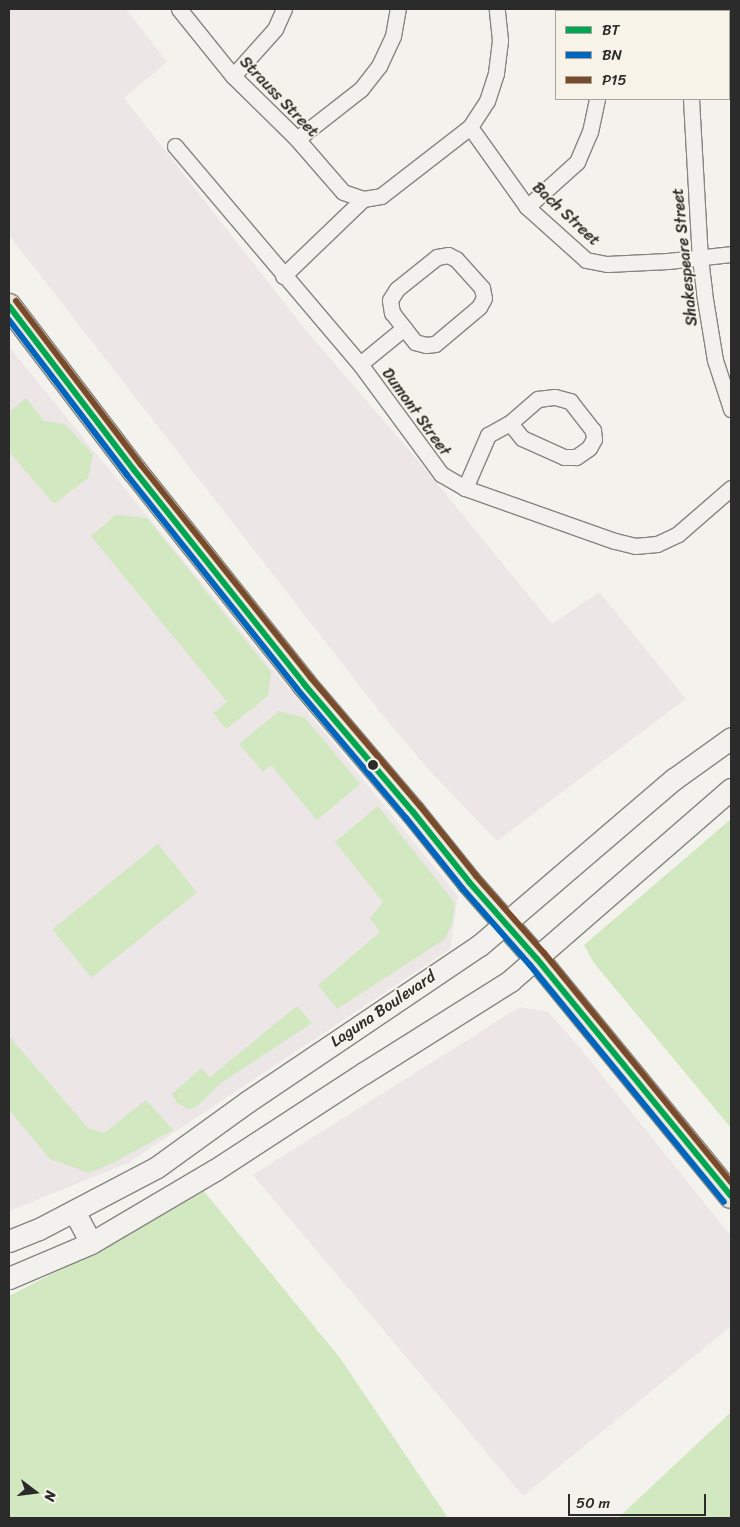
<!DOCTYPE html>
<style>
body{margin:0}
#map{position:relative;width:740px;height:1527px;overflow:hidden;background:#f4f2ec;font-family:Sriracha,sans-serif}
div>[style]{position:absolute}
.built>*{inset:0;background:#ece6e7}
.green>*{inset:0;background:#d1e8c1;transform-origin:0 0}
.roads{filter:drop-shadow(1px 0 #858582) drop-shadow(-1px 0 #858582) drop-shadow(0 1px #858582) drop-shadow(0 -1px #858582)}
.minor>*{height:15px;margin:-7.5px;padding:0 7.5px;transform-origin:7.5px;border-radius:7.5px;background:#f2f1ed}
.secondary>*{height:21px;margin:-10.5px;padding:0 10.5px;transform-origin:10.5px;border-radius:10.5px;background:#f2f1ed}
.primary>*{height:24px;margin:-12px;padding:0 12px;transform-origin:12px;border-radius:12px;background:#eae6da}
.bus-1>*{height:6px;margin:-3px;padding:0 3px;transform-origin:3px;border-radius:3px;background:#00a651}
.bus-2>*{height:6px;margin:-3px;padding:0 3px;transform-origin:3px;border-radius:3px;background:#0065bd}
.bus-3>*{height:6px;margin:-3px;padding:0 3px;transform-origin:3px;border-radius:3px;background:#7a4b2a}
.dots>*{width:14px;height:14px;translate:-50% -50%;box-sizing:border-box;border:2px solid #f7f3e8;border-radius:50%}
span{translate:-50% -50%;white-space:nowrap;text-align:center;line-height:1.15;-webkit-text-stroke:4px #f7f3e8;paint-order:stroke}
.street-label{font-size:16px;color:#2b2b2b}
.frame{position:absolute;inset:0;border:10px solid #2b2b2b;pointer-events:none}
.legend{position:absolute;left:555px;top:10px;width:175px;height:90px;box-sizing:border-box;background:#f7f3e8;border:1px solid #a5a39c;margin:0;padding:6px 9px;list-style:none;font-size:15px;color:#2b2b2b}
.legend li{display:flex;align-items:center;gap:10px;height:25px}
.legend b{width:25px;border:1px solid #a5a39c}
.north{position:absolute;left:10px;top:1467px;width:50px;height:50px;-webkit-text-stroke:4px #f7f3e8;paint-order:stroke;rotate:105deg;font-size:14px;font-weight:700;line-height:20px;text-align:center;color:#2b2b2b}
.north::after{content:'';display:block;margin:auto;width:18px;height:22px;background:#2b2b2b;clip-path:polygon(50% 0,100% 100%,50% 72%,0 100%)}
.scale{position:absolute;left:568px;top:1494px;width:138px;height:22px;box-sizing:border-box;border:2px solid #2b2b2b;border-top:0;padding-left:6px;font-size:15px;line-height:18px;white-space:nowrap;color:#2b2b2b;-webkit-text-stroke:4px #f7f3e8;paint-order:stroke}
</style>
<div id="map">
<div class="built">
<i style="clip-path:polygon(9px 9px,126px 9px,167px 62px,124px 98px,304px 328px,426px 470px,552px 624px,599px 592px,686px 699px,497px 841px,428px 769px,380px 712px,9px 235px)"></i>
<i style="clip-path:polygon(9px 347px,458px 896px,450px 949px,128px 1163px,9px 1211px)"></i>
<i style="clip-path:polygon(520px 1007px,548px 1012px,575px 1042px,731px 1236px,731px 1326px,523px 1496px,253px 1175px)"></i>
</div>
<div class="green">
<i style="clip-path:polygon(26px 398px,44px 421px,65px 424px,93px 454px,88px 478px,54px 504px,9px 452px,9px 412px)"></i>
<i style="clip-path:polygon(116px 515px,147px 518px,271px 672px,268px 696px,226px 729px,213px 713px,227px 702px,91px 536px)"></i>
<i style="clip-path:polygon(279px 711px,305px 718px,360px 784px,317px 820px,271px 765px,263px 772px,239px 744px)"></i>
<i style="clip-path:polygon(378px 806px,455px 903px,452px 924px,445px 939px,337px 1009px,318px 985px,380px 932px,370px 918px,383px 902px,335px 842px)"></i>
<i style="clip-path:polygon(731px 819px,731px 1128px,594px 963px,584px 945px)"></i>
<i style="left:158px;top:844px;width:62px;height:136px;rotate:51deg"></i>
<i style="clip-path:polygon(297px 1006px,312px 1023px,221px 1083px,196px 1107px,188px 1109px,177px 1103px,172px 1094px,201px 1068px,210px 1077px)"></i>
<i style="clip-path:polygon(9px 1036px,88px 1128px,104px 1133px,146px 1100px,173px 1130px,115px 1162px,89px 1173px,50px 1159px,9px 1110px)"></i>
<i style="clip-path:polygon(203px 1190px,340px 1358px,448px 1518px,9px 1518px,9px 1296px,137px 1230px)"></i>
<i style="clip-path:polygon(731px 1412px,731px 1518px,618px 1518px)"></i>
</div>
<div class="roads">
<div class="minor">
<i style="left:179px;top:9px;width:86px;rotate:51.1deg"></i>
<i style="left:233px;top:76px;width:90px;rotate:44.5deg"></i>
<i style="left:297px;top:139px;width:70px;rotate:49deg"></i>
<i style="left:343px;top:192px;width:21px;rotate:19deg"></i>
<i style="left:363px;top:199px;width:18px;rotate:-9deg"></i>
<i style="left:381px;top:196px;width:113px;rotate:-37.8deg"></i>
<i style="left:470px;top:127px;width:31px;rotate:-57deg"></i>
<i style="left:487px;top:101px;width:29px;rotate:-72deg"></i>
<i style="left:496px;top:73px;width:33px;rotate:-83deg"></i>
<i style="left:500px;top:40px;width:31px;rotate:-96deg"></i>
<i style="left:591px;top:9px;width:2px;rotate:90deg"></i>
<i style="left:686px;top:9px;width:2px;rotate:90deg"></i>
<i style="left:233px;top:76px;width:63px;rotate:-48.2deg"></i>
<i style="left:275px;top:29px;width:22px;rotate:-66deg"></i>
<i style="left:691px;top:99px;width:159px;rotate:86.8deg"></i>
<i style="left:700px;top:258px;width:35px;rotate:83deg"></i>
<i style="left:704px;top:293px;width:68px;rotate:80.7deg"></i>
<i style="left:715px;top:360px;width:52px;rotate:71.9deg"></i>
<i style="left:470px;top:127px;width:98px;rotate:54.5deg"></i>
<i style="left:527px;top:207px;width:79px;rotate:41.9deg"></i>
<i style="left:586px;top:260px;width:21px;rotate:11deg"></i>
<i style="left:607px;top:264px;width:61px;rotate:-2.8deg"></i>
<i style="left:668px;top:261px;width:63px;rotate:-6.3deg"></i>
<i style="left:297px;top:139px;width:81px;rotate:-38deg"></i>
<i style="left:361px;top:89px;width:29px;rotate:-52deg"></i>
<i style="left:379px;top:66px;width:33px;rotate:-65deg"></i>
<i style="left:393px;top:36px;width:27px;rotate:-80deg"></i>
<i style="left:175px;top:146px;width:286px;rotate:49.7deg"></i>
<i style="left:360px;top:364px;width:137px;rotate:53.6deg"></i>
<i style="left:441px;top:474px;width:28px;rotate:30deg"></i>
<i style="left:465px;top:488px;width:159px;rotate:19.5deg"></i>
<i style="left:615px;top:541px;width:21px;rotate:14deg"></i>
<i style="left:635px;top:546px;width:22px;rotate:-5deg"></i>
<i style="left:657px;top:544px;width:23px;rotate:-25deg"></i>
<i style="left:678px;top:534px;width:70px;rotate:-41deg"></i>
<i style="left:527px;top:207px;width:67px;rotate:-42deg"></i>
<i style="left:577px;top:162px;width:33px;rotate:-67deg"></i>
<i style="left:590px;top:132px;width:34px;rotate:-78deg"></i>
<i style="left:448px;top:255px;width:9px;rotate:27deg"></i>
<i style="left:456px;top:259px;width:39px;rotate:48deg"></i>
<i style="left:482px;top:288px;width:10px;rotate:79deg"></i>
<i style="left:484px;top:298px;width:10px;rotate:119deg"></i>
<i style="left:479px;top:307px;width:57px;rotate:139.9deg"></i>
<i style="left:435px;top:344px;width:9px;rotate:174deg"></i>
<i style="left:426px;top:345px;width:11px;rotate:-165deg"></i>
<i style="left:415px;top:342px;width:37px;rotate:-128deg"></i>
<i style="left:392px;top:313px;width:13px;rotate:-99deg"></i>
<i style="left:390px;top:300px;width:13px;rotate:-58deg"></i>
<i style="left:397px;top:289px;width:51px;rotate:-38.7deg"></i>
<i style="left:437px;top:257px;width:11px;rotate:-10deg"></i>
<i style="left:283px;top:276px;width:111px;rotate:-43.9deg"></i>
<i style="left:360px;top:364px;width:57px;rotate:-39.3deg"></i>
<i style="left:465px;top:488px;width:58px;rotate:-66.5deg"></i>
<i style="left:488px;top:435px;width:25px;rotate:-29deg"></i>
<i style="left:510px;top:423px;width:37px;rotate:-41deg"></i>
<i style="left:538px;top:399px;width:17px;rotate:-7deg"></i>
<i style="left:555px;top:397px;width:16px;rotate:15deg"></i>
<i style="left:570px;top:401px;width:37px;rotate:52deg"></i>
<i style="left:593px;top:430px;width:9px;rotate:84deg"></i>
<i style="left:594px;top:439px;width:10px;rotate:119deg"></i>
<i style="left:589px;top:448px;width:16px;rotate:145deg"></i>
<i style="left:576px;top:457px;width:12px;rotate:180deg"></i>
<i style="left:564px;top:457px;width:46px;rotate:-155.7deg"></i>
<i style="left:522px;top:438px;width:19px;rotate:-129deg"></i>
</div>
<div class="secondary">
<i style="left:74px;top:1211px;width:36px;rotate:62deg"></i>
<i style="left:9px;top:1241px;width:32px;rotate:-22deg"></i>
<i style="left:39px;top:1229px;width:133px;rotate:-27.7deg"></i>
<i style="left:157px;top:1167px;width:111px;rotate:-35.8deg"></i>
<i style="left:247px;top:1102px;width:281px;rotate:-34deg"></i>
<i style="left:480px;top:945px;width:255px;rotate:-40.6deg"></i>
<i style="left:674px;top:779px;width:70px;rotate:-35.7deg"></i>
<i style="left:9px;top:1278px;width:89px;rotate:-23.1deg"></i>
<i style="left:91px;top:1243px;width:144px;rotate:-30.5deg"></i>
<i style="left:215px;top:1170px;width:178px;rotate:-33.1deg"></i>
<i style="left:364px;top:1073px;width:173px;rotate:-32.2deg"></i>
<i style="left:510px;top:981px;width:293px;rotate:-41deg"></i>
</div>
<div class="primary">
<i style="left:9px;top:306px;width:206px;rotate:52.7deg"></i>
<i style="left:134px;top:470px;width:273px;rotate:51.5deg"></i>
<i style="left:304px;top:684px;width:168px;rotate:49.6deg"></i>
<i style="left:413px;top:812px;width:90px;rotate:51.3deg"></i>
<i style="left:469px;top:882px;width:103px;rotate:48.6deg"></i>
<i style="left:537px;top:959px;width:306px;rotate:50.7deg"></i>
</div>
</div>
<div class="bus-1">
<i style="left:9px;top:306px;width:206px;rotate:52.7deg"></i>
<i style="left:134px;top:470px;width:273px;rotate:51.5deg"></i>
<i style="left:304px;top:684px;width:168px;rotate:49.6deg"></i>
<i style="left:413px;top:812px;width:90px;rotate:51.3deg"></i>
<i style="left:469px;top:882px;width:103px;rotate:48.6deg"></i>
<i style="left:537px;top:959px;width:306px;rotate:50.7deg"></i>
</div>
<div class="bus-2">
<i style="left:9px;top:320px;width:195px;rotate:52.7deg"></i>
<i style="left:127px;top:475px;width:273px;rotate:51.5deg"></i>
<i style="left:297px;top:689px;width:169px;rotate:49.8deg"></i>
<i style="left:406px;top:818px;width:90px;rotate:51.3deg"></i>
<i style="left:462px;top:888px;width:103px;rotate:48.6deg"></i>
<i style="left:530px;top:965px;width:306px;rotate:50.7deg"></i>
</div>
<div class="bus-3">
<i style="left:16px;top:301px;width:206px;rotate:52.7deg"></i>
<i style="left:141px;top:465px;width:273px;rotate:51.4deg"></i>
<i style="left:311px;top:678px;width:168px;rotate:49.6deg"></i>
<i style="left:420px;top:806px;width:90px;rotate:51.3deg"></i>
<i style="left:476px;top:876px;width:103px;rotate:48.6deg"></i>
<i style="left:544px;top:953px;width:296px;rotate:50.8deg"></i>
</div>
<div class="dots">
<i style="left:373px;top:765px;background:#2b2b2b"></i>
</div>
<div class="street-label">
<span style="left:279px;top:97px;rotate:46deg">Strauss Street</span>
<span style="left:566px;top:214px;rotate:43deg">Bach Street</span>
<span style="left:685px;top:257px;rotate:-96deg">Shakespeare Street</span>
<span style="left:416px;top:412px;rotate:54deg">Dumont Street</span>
<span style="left:383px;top:1009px;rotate:-34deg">Laguna Boulevard</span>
</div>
<div class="frame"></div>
<ul class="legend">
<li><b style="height:6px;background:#00a651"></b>BT</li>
<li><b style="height:6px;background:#0065bd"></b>BN</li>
<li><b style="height:6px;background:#7a4b2a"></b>P15</li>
</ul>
<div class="north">N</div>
<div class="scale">50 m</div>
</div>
